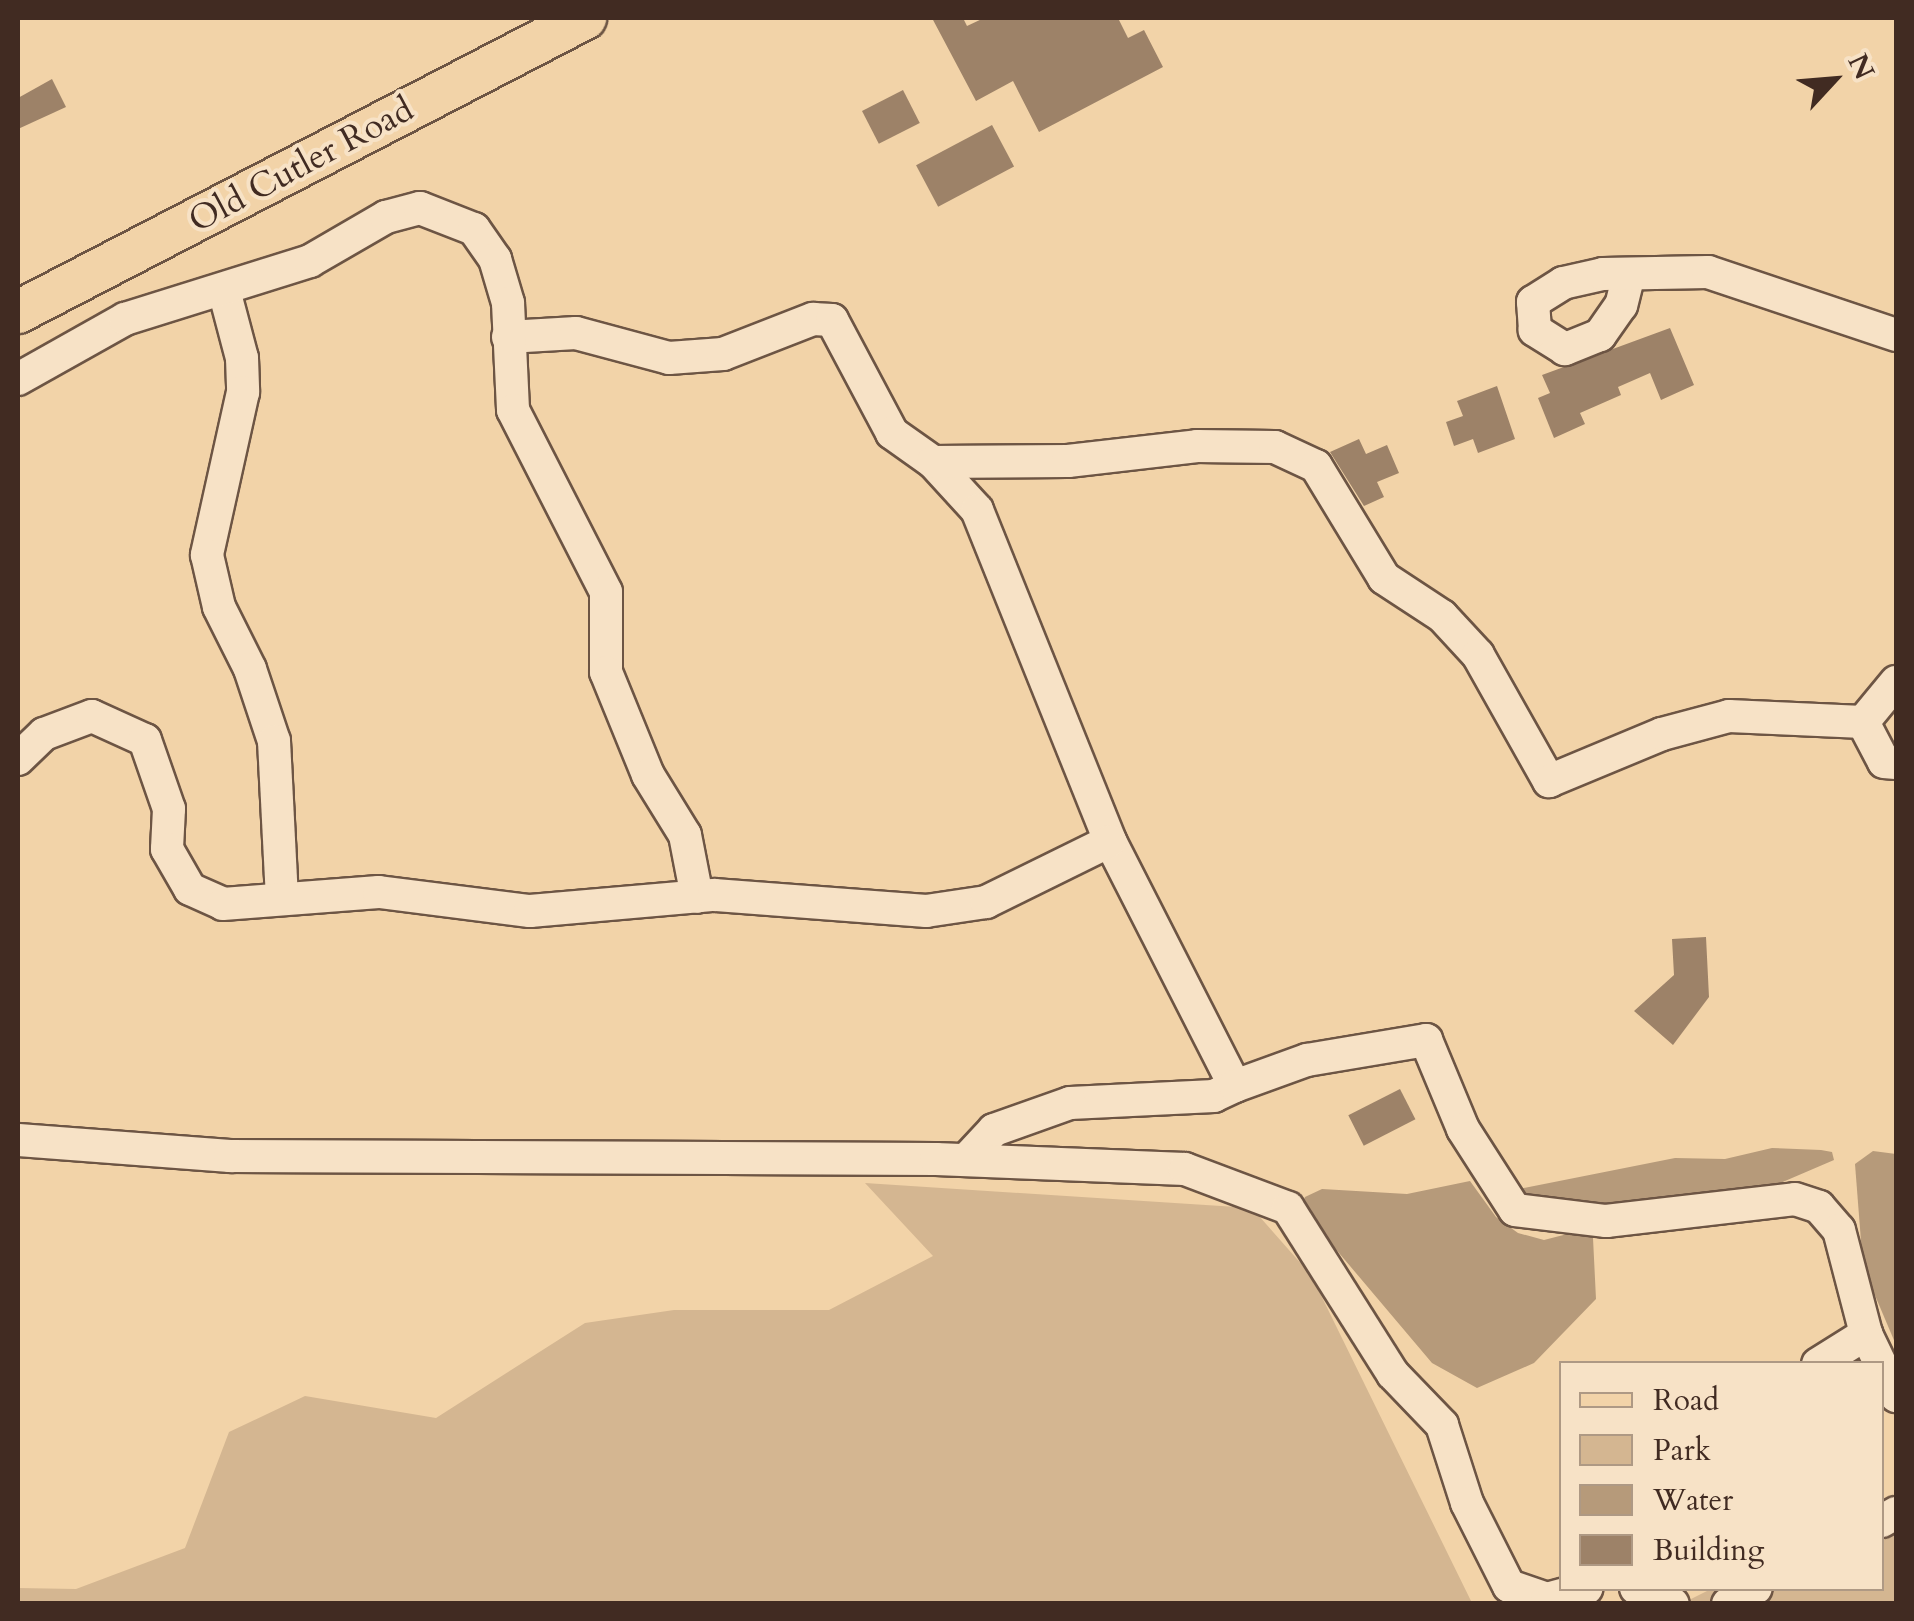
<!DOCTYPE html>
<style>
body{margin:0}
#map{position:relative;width:1914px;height:1621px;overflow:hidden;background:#f2d3a8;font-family:Cardo,serif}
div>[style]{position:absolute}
.green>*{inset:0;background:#d4b691}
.water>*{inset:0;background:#b69a7a}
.building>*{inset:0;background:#9d8268;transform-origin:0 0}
.roads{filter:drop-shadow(2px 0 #6d5544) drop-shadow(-2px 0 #6d5544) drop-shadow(0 2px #6d5544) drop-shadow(0 -2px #6d5544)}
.minor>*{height:32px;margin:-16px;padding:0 16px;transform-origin:16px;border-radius:16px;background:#f7e2c6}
.major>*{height:42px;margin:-21px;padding:0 21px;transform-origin:21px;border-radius:21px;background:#f2d3a8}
span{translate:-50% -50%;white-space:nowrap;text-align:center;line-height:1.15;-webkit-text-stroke:8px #f7e2c6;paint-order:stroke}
.street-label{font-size:35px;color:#412b22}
.frame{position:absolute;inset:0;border:20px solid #412b22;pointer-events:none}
.legend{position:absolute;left:1559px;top:1361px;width:325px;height:230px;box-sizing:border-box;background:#f7e2c6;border:2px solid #ae9984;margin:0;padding:12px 18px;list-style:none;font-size:30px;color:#412b22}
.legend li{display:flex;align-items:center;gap:20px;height:50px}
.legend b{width:50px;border:2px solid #ae9984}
.north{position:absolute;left:1784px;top:30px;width:100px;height:100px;-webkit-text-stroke:8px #f7e2c6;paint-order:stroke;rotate:64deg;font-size:28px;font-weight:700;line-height:40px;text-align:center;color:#412b22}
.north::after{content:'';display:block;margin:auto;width:35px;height:45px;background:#412b22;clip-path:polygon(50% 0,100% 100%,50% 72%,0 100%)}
</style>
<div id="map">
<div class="green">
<i style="clip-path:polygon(865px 1183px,1252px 1208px,1311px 1275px,1472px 1603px,18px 1604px,18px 1588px,76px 1589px,185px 1548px,229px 1432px,305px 1396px,436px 1418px,585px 1323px,674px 1310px,829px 1310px,933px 1256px)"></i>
<i style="clip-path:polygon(1896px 1495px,1896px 1603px,1681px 1604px,1711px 1589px,1882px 1588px,1882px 1503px)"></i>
</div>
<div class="water">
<i style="clip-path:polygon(1772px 1148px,1821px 1150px,1832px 1152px,1834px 1160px,1766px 1189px,1589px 1207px,1529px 1202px,1519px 1189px,1675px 1158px,1725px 1159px)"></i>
<i style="clip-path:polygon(1873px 1151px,1896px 1154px,1896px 1345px,1863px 1267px,1855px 1164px)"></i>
<i style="clip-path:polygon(1470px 1181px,1496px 1217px,1518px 1233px,1544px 1240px,1579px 1231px,1593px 1238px,1596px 1299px,1534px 1363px,1477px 1388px,1432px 1363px,1301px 1208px,1305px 1197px,1322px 1189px,1407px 1194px)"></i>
</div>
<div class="building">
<i style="clip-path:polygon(932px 18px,963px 18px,967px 26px,984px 18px,1118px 18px,1128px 38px,1144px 30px,1163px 67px,1039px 132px,1013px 81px,976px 101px)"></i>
<i style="clip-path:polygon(52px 79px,66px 107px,18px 129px,18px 98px)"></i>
<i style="left:903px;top:90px;width:37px;height:46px;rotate:63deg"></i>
<i style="left:992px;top:125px;width:47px;height:86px;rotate:62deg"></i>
<i style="clip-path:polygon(1670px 328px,1694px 385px,1661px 400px,1650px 373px,1618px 387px,1621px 395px,1580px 413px,1585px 424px,1554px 438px,1538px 398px,1550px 393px,1542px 375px)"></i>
<i style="clip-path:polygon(1497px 386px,1515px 439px,1478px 453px,1473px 439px,1454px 446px,1446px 422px,1463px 416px,1457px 401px)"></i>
<i style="clip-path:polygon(1359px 439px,1366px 454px,1387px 445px,1399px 473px,1377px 482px,1384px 497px,1364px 506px,1330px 452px)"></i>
<i style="clip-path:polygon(1706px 937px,1709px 997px,1673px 1045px,1634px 1011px,1674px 975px,1672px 939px)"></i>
<i style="left:1400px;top:1089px;width:34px;height:58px;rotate:63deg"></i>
</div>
<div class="roads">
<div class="minor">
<i style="left:1629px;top:274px;width:32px;rotate:104deg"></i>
<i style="left:1621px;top:305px;width:37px;rotate:125deg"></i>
<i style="left:1600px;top:335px;width:38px;rotate:158deg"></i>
<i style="left:1565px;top:349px;width:36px;rotate:-148deg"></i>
<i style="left:1535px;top:330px;width:28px;rotate:-94deg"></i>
<i style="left:1533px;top:302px;width:36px;rotate:-32deg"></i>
<i style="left:1563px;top:283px;width:41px;rotate:-12.7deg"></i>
<i style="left:1603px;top:274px;width:105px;rotate:-1.1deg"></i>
<i style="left:1708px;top:272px;width:198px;rotate:18.5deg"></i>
<i style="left:224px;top:290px;width:70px;rotate:75.2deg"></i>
<i style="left:242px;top:358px;width:34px;rotate:88deg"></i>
<i style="left:243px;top:392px;width:167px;rotate:102.5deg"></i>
<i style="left:207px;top:555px;width:53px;rotate:77deg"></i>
<i style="left:219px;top:607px;width:69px;rotate:63.4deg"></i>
<i style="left:250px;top:669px;width:76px;rotate:71.6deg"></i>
<i style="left:274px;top:741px;width:158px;rotate:87.1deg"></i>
<i style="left:508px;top:337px;width:68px;rotate:-3.4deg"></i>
<i style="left:576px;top:333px;width:96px;rotate:15deg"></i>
<i style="left:669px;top:358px;width:54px;rotate:-4.2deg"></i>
<i style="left:723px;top:354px;width:97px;rotate:-21.3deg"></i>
<i style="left:813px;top:319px;width:19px;rotate:3deg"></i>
<i style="left:832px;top:320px;width:128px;rotate:62deg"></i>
<i style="left:892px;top:433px;width:50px;rotate:35.3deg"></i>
<i style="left:933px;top:462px;width:65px;rotate:47.5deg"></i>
<i style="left:977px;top:510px;width:357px;rotate:68.1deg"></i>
<i style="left:1110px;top:841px;width:275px;rotate:63deg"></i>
<i style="left:1235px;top:1086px;width:23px;rotate:155deg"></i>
<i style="left:1214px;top:1096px;width:144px;rotate:177.2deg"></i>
<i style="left:1070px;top:1103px;width:81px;rotate:160.4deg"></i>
<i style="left:994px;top:1130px;width:41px;rotate:133deg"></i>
<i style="left:18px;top:379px;width:123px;rotate:-29.3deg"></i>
<i style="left:125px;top:319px;width:194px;rotate:-17.4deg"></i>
<i style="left:310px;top:261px;width:88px;rotate:-30.1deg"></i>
<i style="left:386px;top:217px;width:35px;rotate:-15deg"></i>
<i style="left:420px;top:208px;width:58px;rotate:21.3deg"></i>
<i style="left:474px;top:229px;width:37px;rotate:55deg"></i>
<i style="left:495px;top:259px;width:46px;rotate:73.5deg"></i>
<i style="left:508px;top:303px;width:107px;rotate:87.3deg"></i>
<i style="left:513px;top:410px;width:204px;rotate:62.9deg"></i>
<i style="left:606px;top:592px;width:80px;rotate:90deg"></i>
<i style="left:606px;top:672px;width:111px;rotate:67.8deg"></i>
<i style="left:648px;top:775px;width:70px;rotate:58.3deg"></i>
<i style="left:685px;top:835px;width:63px;rotate:79deg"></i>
<i style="left:933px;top:462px;width:135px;rotate:-0.4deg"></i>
<i style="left:1068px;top:461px;width:130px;rotate:-6.6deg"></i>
<i style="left:1197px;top:446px;width:78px;rotate:0.7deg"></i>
<i style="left:1275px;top:447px;width:45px;rotate:24.9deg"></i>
<i style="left:1316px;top:466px;width:131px;rotate:58.7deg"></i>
<i style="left:1384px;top:578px;width:69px;rotate:33.2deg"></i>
<i style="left:1442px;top:616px;width:53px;rotate:47.3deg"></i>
<i style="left:1478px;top:655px;width:145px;rotate:60.6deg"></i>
<i style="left:1549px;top:781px;width:122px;rotate:-22.6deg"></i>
<i style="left:1662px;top:734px;width:69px;rotate:-15deg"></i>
<i style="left:1729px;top:716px;width:134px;rotate:2.6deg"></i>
<i style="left:1863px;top:722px;width:45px;rotate:62.3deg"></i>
<i style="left:1884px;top:762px;width:12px;rotate:5deg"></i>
<i style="left:1863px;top:722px;width:52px;rotate:-50.5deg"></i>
<i style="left:18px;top:759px;width:36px;rotate:-44deg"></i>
<i style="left:44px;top:734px;width:51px;rotate:-20.6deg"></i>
<i style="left:92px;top:716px;width:58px;rotate:24.4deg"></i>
<i style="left:145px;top:740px;width:73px;rotate:70.8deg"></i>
<i style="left:169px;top:809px;width:40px;rotate:92.9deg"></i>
<i style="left:167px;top:849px;width:46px;rotate:60.1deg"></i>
<i style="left:190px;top:889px;width:36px;rotate:24deg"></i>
<i style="left:223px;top:904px;width:156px;rotate:-4.4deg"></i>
<i style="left:379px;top:892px;width:152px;rotate:7.2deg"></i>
<i style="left:530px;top:911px;width:185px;rotate:-5deg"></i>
<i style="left:714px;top:895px;width:213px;rotate:4.3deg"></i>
<i style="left:926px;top:911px;width:61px;rotate:-8.5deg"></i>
<i style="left:986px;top:902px;width:138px;rotate:-26.2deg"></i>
<i style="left:1235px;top:1086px;width:77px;rotate:-19.9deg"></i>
<i style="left:1307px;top:1060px;width:121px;rotate:-9.5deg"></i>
<i style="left:1426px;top:1040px;width:96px;rotate:67.4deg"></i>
<i style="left:1463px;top:1129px;width:96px;rotate:57.3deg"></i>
<i style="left:1515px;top:1210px;width:92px;rotate:6.9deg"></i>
<i style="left:1606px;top:1221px;width:190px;rotate:-6.6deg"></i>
<i style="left:1795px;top:1199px;width:25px;rotate:18deg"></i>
<i style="left:1819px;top:1207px;width:30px;rotate:49deg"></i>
<i style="left:1839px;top:1230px;width:107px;rotate:75.4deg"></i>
<i style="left:1866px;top:1334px;width:69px;rotate:64.2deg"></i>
<i style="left:18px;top:1140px;width:213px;rotate:4.3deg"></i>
<i style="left:230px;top:1156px;width:706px;rotate:0.24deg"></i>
<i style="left:936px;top:1159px;width:249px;rotate:2.3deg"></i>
<i style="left:1185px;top:1169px;width:110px;rotate:20.7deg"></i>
<i style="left:1288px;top:1208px;width:196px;rotate:57.7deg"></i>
<i style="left:1393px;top:1374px;width:71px;rotate:46.1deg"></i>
<i style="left:1442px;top:1425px;width:82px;rotate:72.2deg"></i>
<i style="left:1467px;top:1503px;width:93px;rotate:63.2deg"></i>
<i style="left:1509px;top:1586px;width:40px;rotate:18.9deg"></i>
<i style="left:1547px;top:1599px;width:41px;rotate:-15.4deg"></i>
<i style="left:1818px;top:1364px;width:57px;rotate:-32deg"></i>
<i style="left:1882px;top:1521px;width:16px;rotate:-30deg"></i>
<i style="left:1636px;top:1588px;width:40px;rotate:23.4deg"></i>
<i style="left:1728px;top:1604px;width:32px;rotate:-30deg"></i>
</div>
<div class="major">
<i style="left:18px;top:312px;width:639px;rotate:-27.41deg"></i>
</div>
</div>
<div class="street-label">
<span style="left:301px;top:165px;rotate:-28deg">Old Cutler Road</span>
</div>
<div class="frame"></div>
<ul class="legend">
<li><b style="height:12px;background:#f2d3a8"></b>Road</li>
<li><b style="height:28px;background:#d4b691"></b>Park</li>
<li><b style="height:28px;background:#b69a7a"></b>Water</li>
<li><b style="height:28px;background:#9d8268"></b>Building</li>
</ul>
<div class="north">N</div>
</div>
